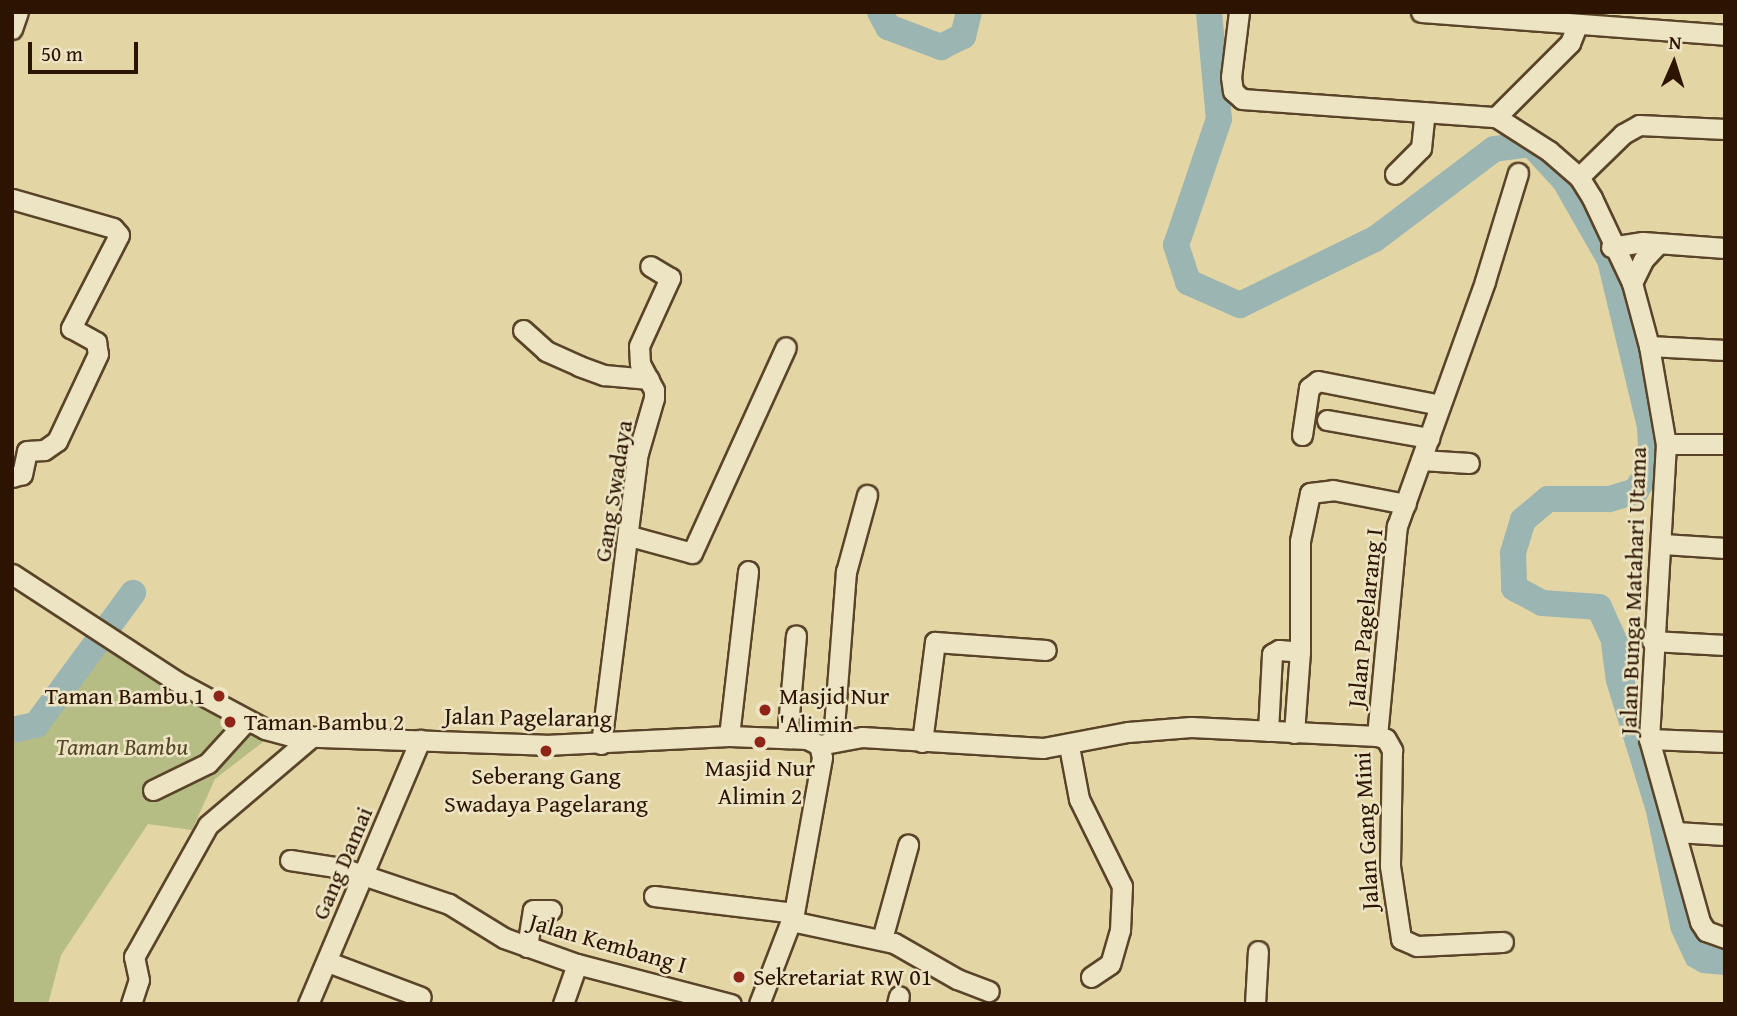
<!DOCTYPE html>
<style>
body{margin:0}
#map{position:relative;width:1737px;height:1016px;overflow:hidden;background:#e3d5a4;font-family:"Gentium Book Plus",serif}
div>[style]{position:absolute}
.green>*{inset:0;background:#b6bd84}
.water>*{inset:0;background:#9bb5b2}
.river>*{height:26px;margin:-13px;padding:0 13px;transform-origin:13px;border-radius:13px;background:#9bb5b2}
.roads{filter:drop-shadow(2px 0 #5a4429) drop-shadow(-2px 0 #5a4429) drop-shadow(0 2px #5a4429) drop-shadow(0 -2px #5a4429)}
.minor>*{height:19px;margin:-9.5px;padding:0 9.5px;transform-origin:9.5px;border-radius:9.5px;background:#ede4c4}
.dots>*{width:19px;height:19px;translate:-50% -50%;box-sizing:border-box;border:4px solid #ede4c4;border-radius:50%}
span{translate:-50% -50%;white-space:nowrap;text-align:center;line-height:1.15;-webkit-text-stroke:5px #ede4c4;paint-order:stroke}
.street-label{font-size:24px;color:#2c1400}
.poi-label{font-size:24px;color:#2c1400}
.right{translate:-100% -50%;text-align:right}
.left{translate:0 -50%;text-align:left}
.park-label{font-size:24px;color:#554728;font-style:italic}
.frame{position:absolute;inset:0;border:14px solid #2c1400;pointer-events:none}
.north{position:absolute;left:1639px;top:28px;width:70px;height:70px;-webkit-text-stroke:5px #ede4c4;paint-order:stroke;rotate:3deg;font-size:19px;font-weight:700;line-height:28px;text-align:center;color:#2c1400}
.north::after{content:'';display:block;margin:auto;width:24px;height:32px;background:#2c1400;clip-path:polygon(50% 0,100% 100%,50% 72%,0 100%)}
.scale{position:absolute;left:28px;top:42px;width:110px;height:32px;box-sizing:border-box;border:4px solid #2c1400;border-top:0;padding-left:9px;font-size:21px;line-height:24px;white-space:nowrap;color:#2c1400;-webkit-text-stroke:5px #ede4c4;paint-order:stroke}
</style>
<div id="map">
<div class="green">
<i style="clip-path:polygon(100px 634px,272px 735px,215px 779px,192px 830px,148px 824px,61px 955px,48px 1004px,12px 1004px,12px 740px,28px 740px)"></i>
</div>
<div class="water">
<i style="clip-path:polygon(1622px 643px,1699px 934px,1708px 943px,1725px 946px,1725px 975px,1701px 973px,1687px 965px,1671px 931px,1646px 812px,1606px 682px,1601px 644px)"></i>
</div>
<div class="river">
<i style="left:880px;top:12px;width:17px;rotate:62deg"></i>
<i style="left:888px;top:27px;width:57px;rotate:20.7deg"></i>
<i style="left:941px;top:47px;width:25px;rotate:-27deg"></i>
<i style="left:963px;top:36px;width:25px;rotate:-76deg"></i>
<i style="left:1209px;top:12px;width:107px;rotate:84.7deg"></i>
<i style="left:1219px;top:119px;width:133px;rotate:108.8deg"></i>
<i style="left:1176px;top:245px;width:39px;rotate:72deg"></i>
<i style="left:1188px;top:282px;width:57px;rotate:23.9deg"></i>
<i style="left:1240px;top:305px;width:150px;rotate:-26.1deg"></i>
<i style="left:1375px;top:239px;width:149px;rotate:-37.1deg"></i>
<i style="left:1494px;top:149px;width:37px;rotate:-8deg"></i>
<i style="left:1531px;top:144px;width:50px;rotate:47.4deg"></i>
<i style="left:1565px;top:181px;width:91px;rotate:60.3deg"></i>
<i style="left:1610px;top:260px;width:172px;rotate:76.5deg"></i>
<i style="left:1650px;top:427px;width:38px;rotate:87deg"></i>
<i style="left:1652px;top:465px;width:31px;rotate:122deg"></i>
<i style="left:1636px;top:491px;width:28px;rotate:163deg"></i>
<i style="left:1609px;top:499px;width:61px;rotate:180deg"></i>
<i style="left:1548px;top:499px;width:33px;rotate:140deg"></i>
<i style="left:1523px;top:520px;width:34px;rotate:107deg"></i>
<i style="left:1513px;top:553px;width:35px;rotate:88deg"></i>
<i style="left:1514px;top:588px;width:32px;rotate:28deg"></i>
<i style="left:1542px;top:603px;width:57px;rotate:4deg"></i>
<i style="left:1599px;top:607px;width:48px;rotate:65.6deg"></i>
<i style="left:1619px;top:651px;width:28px;rotate:82deg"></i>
<i style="left:12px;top:730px;width:25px;rotate:-12deg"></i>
<i style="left:36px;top:725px;width:164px;rotate:-53.7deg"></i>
</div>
<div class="roads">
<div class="minor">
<i style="left:1239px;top:12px;width:65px;rotate:97deg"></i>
<i style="left:1231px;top:77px;width:14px;rotate:82deg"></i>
<i style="left:1233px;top:91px;width:12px;rotate:42deg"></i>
<i style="left:1242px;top:99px;width:255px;rotate:4.1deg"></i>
<i style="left:1496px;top:117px;width:63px;rotate:32.7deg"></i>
<i style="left:1549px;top:151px;width:40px;rotate:41deg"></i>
<i style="left:1579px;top:177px;width:25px;rotate:58deg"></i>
<i style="left:1592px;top:198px;width:94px;rotate:64.8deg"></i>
<i style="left:1632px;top:283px;width:65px;rotate:74.9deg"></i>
<i style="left:1649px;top:346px;width:99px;rotate:80.2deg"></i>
<i style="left:1666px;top:444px;width:295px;rotate:93.3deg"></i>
<i style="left:1649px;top:739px;width:190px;rotate:74.4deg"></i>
<i style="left:1700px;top:922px;width:11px;rotate:56deg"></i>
<i style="left:1706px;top:931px;width:20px;rotate:20deg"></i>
<i style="left:1421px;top:12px;width:305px;rotate:4.3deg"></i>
<i style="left:12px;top:29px;width:18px;rotate:-71deg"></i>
<i style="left:1496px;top:117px;width:105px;rotate:-45deg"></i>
<i style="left:1570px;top:43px;width:18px;rotate:-68deg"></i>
<i style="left:1395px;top:174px;width:37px;rotate:-45deg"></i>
<i style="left:1421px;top:148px;width:36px;rotate:-84deg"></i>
<i style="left:1579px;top:177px;width:62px;rotate:-44.3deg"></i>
<i style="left:1623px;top:134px;width:18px;rotate:-29deg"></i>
<i style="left:1639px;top:125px;width:86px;rotate:2.7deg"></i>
<i style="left:12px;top:199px;width:105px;rotate:16deg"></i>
<i style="left:113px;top:228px;width:9px;rotate:49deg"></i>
<i style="left:119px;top:235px;width:105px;rotate:117.3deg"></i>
<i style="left:71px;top:328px;width:29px;rotate:29deg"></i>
<i style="left:96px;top:342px;width:12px;rotate:81deg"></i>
<i style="left:98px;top:354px;width:96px;rotate:115.2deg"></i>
<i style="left:57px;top:441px;width:16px;rotate:145deg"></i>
<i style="left:44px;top:450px;width:17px;rotate:177deg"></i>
<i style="left:27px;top:451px;width:24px;rotate:102deg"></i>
<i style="left:22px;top:474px;width:10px;rotate:163deg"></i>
<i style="left:1611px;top:247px;width:32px;rotate:-9deg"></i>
<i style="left:1643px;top:242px;width:82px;rotate:4.2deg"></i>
<i style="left:1632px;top:283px;width:25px;rotate:-64deg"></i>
<i style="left:1643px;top:260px;width:22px;rotate:-47deg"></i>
<i style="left:523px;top:330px;width:31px;rotate:42deg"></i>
<i style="left:546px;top:351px;width:36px;rotate:24deg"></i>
<i style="left:579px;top:366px;width:27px;rotate:20deg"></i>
<i style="left:604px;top:375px;width:45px;rotate:5.1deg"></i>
<i style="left:1649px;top:346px;width:76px;rotate:3deg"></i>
<i style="left:1327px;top:420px;width:104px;rotate:10deg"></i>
<i style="left:1302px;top:435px;width:48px;rotate:-81.5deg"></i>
<i style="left:1309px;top:388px;width:11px;rotate:-38deg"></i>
<i style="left:1318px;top:381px;width:124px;rotate:11.1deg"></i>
<i style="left:1666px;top:444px;width:59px"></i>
<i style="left:1421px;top:460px;width:48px;rotate:3.6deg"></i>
<i style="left:630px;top:536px;width:64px;rotate:15.3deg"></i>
<i style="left:692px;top:553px;width:226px;rotate:-65.5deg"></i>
<i style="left:1663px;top:544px;width:62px;rotate:3.7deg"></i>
<i style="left:12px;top:574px;width:196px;rotate:33.1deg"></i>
<i style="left:176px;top:681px;width:101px;rotate:28.3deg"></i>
<i style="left:265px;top:729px;width:27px;rotate:15deg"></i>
<i style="left:291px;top:736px;width:254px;rotate:2deg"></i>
<i style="left:545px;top:745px;width:184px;rotate:-2.8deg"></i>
<i style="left:729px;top:736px;width:78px;rotate:2.2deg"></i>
<i style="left:807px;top:739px;width:13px;rotate:27deg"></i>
<i style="left:1652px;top:641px;width:73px;rotate:3.1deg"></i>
<i style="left:1268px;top:731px;width:77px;rotate:-87deg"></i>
<i style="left:1272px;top:654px;width:8px;rotate:-30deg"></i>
<i style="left:1279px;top:650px;width:21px;rotate:5deg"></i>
<i style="left:1300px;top:652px;width:111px;rotate:-90deg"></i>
<i style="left:1300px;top:541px;width:49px;rotate:-78.2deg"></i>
<i style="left:1310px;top:493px;width:23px;rotate:-7deg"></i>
<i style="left:1333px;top:490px;width:74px;rotate:10.9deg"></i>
<i style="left:1294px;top:733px;width:81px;rotate:-85.8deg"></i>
<i style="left:729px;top:736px;width:166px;rotate:-83.4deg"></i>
<i style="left:1377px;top:736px;width:211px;rotate:-84.6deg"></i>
<i style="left:1397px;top:526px;width:260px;rotate:-70.2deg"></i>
<i style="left:1485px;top:281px;width:113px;rotate:-73deg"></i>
<i style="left:787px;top:738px;width:103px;rotate:-85deg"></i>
<i style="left:1649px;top:739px;width:76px;rotate:2.3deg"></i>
<i style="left:833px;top:740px;width:169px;rotate:-85.6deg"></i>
<i style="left:846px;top:572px;width:80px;rotate:-74.7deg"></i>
<i style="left:922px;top:742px;width:101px;rotate:-82.6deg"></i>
<i style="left:935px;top:642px;width:111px;rotate:4.1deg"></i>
<i style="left:601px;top:744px;width:293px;rotate:-82.8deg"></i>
<i style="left:638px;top:453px;width:57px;rotate:-73.8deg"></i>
<i style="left:654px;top:398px;width:8px;rotate:-90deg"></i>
<i style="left:654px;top:390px;width:30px;rotate:-118deg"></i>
<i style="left:640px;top:364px;width:18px;rotate:-93deg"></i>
<i style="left:639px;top:346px;width:75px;rotate:-65.5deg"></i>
<i style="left:670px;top:278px;width:23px;rotate:-149deg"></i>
<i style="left:819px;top:745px;width:44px;rotate:-10.5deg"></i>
<i style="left:862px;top:737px;width:181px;rotate:3.5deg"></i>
<i style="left:1043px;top:748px;width:86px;rotate:-10.7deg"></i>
<i style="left:1128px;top:732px;width:63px;rotate:-4.5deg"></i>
<i style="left:1191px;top:727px;width:186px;rotate:2.8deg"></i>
<i style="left:1377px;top:736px;width:9px;rotate:18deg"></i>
<i style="left:1386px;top:739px;width:13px;rotate:61deg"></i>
<i style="left:1392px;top:750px;width:116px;rotate:91deg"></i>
<i style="left:1390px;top:866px;width:74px;rotate:81.4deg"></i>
<i style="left:1401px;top:939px;width:17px;rotate:24deg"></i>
<i style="left:1417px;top:946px;width:86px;rotate:-2.7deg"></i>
<i style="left:1069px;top:746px;width:54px;rotate:79.3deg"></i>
<i style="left:1079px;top:799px;width:97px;rotate:63.7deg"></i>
<i style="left:1122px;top:886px;width:44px;rotate:92.6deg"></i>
<i style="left:1120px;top:930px;width:35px;rotate:106deg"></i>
<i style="left:1110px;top:964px;width:23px;rotate:146deg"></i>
<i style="left:153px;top:790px;width:61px;rotate:-26.1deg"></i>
<i style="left:208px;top:763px;width:58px;rotate:-47.8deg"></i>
<i style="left:1676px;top:832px;width:49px;rotate:3.5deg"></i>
<i style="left:290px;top:860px;width:53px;rotate:8.7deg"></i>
<i style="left:342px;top:868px;width:113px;rotate:18.6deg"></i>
<i style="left:449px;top:904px;width:65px;rotate:31.7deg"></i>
<i style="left:504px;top:938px;width:77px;rotate:19.6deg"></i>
<i style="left:577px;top:964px;width:159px;rotate:14.6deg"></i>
<i style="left:654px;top:896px;width:141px;rotate:6.9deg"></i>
<i style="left:791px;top:921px;width:105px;rotate:12.1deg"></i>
<i style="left:894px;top:943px;width:73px;rotate:29.7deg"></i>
<i style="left:957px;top:979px;width:34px;rotate:21deg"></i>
<i style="left:882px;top:939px;width:98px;rotate:-74.5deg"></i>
<i style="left:527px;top:947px;width:37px;rotate:-81deg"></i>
<i style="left:533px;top:910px;width:18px"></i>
<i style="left:328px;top:962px;width:99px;rotate:20.6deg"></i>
<i style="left:131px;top:1004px;width:25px;rotate:-72deg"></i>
<i style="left:139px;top:980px;width:24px;rotate:-102deg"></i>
<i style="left:134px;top:957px;width:151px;rotate:-60.7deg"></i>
<i style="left:208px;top:825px;width:133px;rotate:-40.4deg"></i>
<i style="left:308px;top:1004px;width:287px;rotate:-67deg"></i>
<i style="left:563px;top:1004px;width:42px;rotate:-70.7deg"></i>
<i style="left:759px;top:1004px;width:97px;rotate:-69deg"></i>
<i style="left:794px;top:913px;width:158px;rotate:-79.8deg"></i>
<i style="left:822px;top:757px;width:12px;rotate:-104deg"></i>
<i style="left:897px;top:1004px;width:8px;rotate:-76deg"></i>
<i style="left:1255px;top:1004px;width:53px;rotate:-86.8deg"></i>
</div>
</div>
<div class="dots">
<i style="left:219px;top:696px;background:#8f2418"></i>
<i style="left:765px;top:710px;background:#8f2418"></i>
<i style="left:230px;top:722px;background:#8f2418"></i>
<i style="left:760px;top:742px;background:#8f2418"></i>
<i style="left:546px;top:751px;background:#8f2418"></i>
<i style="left:739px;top:977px;background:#8f2418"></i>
</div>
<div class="street-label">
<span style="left:613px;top:491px;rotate:-81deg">Gang Swadaya</span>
<span style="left:1633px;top:591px;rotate:-88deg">Jalan Bunga Matahari Utama</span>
<span style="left:1365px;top:618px;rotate:-84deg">Jalan Pagelarang I</span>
<span style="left:528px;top:717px;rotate:1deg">Jalan Pagelarang</span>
<span style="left:1366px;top:831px;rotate:-93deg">Jalan Gang Mini</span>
<span style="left:342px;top:863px;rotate:-67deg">Gang Damai</span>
<span style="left:608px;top:943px;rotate:16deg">Jalan Kembang I</span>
</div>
<div class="poi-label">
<span class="right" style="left:205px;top:696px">Taman Bambu 1</span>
<span class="left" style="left:779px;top:710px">Masjid Nur<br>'Alimin</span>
<span class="left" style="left:244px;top:722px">Taman Bambu 2</span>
<span style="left:760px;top:782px">Masjid Nur<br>Alimin 2</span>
<span style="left:546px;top:790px">Seberang Gang<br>Swadaya Pagelarang</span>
<span class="left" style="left:753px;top:977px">Sekretariat RW 01</span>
</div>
<div class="park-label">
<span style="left:122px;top:747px">Taman Bambu</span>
</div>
<div class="frame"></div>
<div class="north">N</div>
<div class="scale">50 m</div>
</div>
